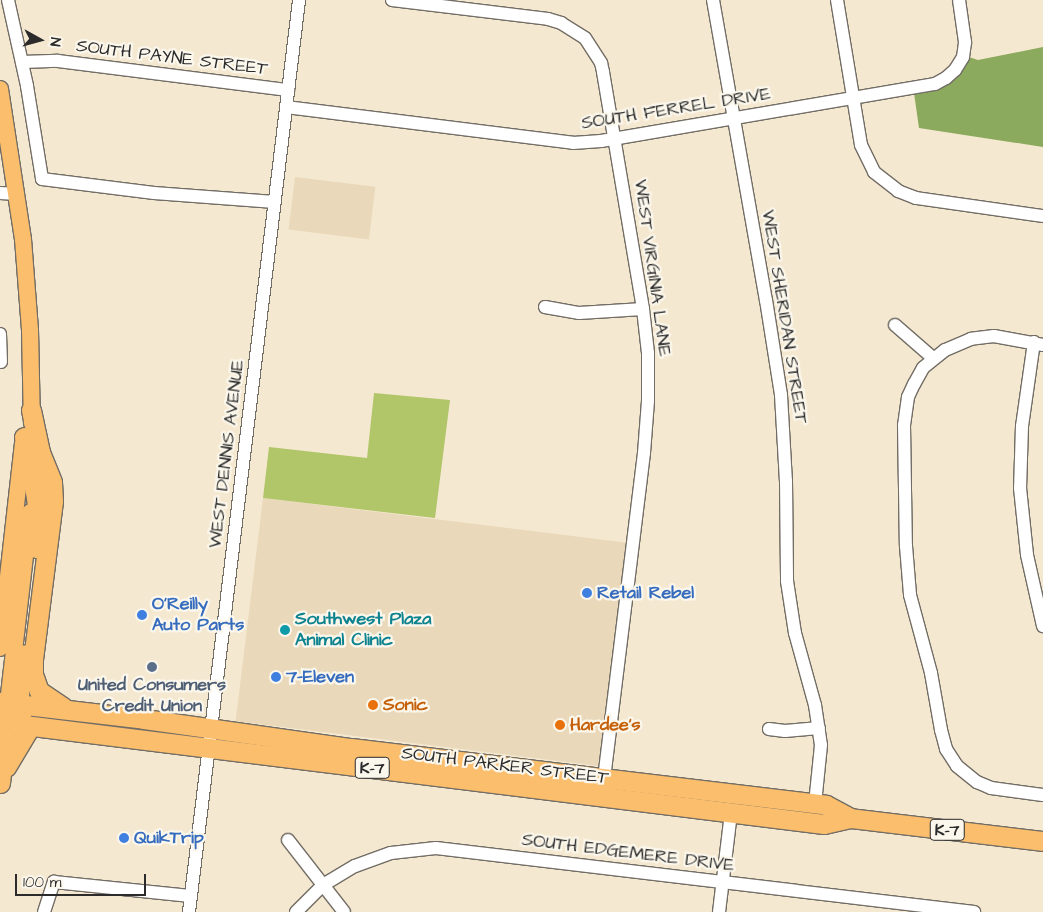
<!DOCTYPE html>
<style>
body{margin:0}
#map{position:relative;width:1043px;height:912px;overflow:hidden;background:#f5e8d0;font-family:"Architects Daughter",sans-serif}
div>[style]{position:absolute}
.built>*{inset:0;background:#e9d9ba;transform-origin:0 0}
.green>*{inset:0;background:#b1c569}
.forest>*{inset:0;background:#8caa5d}
.roads{filter:drop-shadow(1px 0 #726d65) drop-shadow(-1px 0 #726d65) drop-shadow(0 1px #726d65) drop-shadow(0 -1px #726d65)}
.minor>*{height:12px;margin:-6px;padding:0 6px;transform-origin:6px;border-radius:6px;background:#fff}
.major>*{height:16px;margin:-8px;padding:0 8px;transform-origin:8px;border-radius:8px;background:#fabe6d}
.highway>*{height:19px;margin:-9.5px;padding:0 9.5px;transform-origin:9.5px;border-radius:9.5px;background:#fabe6d}
.dots>*{width:14px;height:14px;translate:-50% -50%;box-sizing:border-box;border:2px solid #fbf7ec;border-radius:50%}
span{translate:-50% -50%;white-space:nowrap;text-align:center;line-height:1.15;-webkit-text-stroke:4.5px #fbf7ec;paint-order:stroke}
.shield-label span{padding:1px 4px;background:#fbf7ec;border:1px solid;border-radius:4px;-webkit-text-stroke-width:0}
.shield-label{font-size:16px;color:#2b2b2b;font-weight:700}
.street-label{font-size:18px;color:#2b2b2b}
.shop-label{font-size:18px;color:#366cbe;font-weight:700}
.left{translate:0 -50%;text-align:left}
.culture-label{font-size:18px;color:#0d838f;font-weight:700}
.service-label{font-size:18px;color:#4e5e75;font-weight:700}
.food-label{font-size:18px;color:#c56008;font-weight:700}
.north{position:absolute;left:15px;top:15px;width:50px;height:50px;-webkit-text-stroke:4px #fbf7ec;paint-order:stroke;rotate:97deg;font-size:14px;font-weight:700;line-height:20px;text-align:center;color:#2b2b2b}
.north::after{content:'';display:block;margin:auto;width:18px;height:22px;background:#2b2b2b;clip-path:polygon(50% 0,100% 100%,50% 72%,0 100%)}
.scale{position:absolute;left:15px;top:874px;width:131px;height:22px;box-sizing:border-box;border:2px solid #2b2b2b;border-top:0;padding-left:6px;font-size:15px;line-height:18px;white-space:nowrap;color:#2b2b2b;-webkit-text-stroke:4px #fbf7ec;paint-order:stroke}
</style>
<div id="map">
<div class="built">
<i style="left:295px;top:177px;width:81px;height:53px;rotate:7deg"></i>
<i style="left:263px;top:498px;width:369px;height:225px;rotate:7deg"></i>
</div>
<div class="green">
<i style="clip-path:polygon(374px 393px,450px 400px,435px 518px,263px 498px,269px 447px,367px 458px)"></i>
</div>
<div class="forest">
<i style="clip-path:polygon(1043px 47px,1043px 147px,919px 128px,914px 93px,969px 57px,978px 60px)"></i>
</div>
<div class="roads">
<div class="minor">
<i style="left:8px;top:0;width:88px;rotate:77.5deg"></i>
<i style="left:27px;top:86px;width:94px;rotate:80.8deg"></i>
<i style="left:42px;top:179px;width:113px;rotate:7.1deg"></i>
<i style="left:154px;top:193px;width:121px;rotate:4.3deg"></i>
<i style="left:392px;top:0;width:157px;rotate:6.9deg"></i>
<i style="left:548px;top:19px;width:14px;rotate:17deg"></i>
<i style="left:561px;top:23px;width:28px;rotate:32deg"></i>
<i style="left:585px;top:38px;width:30px;rotate:57deg"></i>
<i style="left:601px;top:63px;width:9px;rotate:77deg"></i>
<i style="left:603px;top:72px;width:240px;rotate:80.4deg"></i>
<i style="left:643px;top:309px;width:44px;rotate:83.5deg"></i>
<i style="left:648px;top:353px;width:48px;rotate:90deg"></i>
<i style="left:648px;top:401px;width:52px;rotate:94.4deg"></i>
<i style="left:644px;top:453px;width:336px;rotate:97deg"></i>
<i style="left:713px;top:0;width:305px;rotate:80deg"></i>
<i style="left:766px;top:300px;width:96px;rotate:81deg"></i>
<i style="left:781px;top:395px;width:86px;rotate:86.7deg"></i>
<i style="left:786px;top:481px;width:100px;rotate:89.4deg"></i>
<i style="left:787px;top:581px;width:53px;rotate:81.3deg"></i>
<i style="left:795px;top:633px;width:75px;rotate:74.5deg"></i>
<i style="left:815px;top:705px;width:40px;rotate:81.5deg"></i>
<i style="left:821px;top:745px;width:59px;rotate:95.8deg"></i>
<i style="left:837px;top:0;width:147px;rotate:80.6deg"></i>
<i style="left:861px;top:145px;width:30px;rotate:64deg"></i>
<i style="left:874px;top:172px;width:31px;rotate:38deg"></i>
<i style="left:898px;top:191px;width:19px;rotate:21deg"></i>
<i style="left:916px;top:198px;width:128px;rotate:8.1deg"></i>
<i style="left:22px;top:62px;width:36px;rotate:-2deg"></i>
<i style="left:58px;top:61px;width:232px;rotate:7.2deg"></i>
<i style="left:286px;top:107px;width:289px;rotate:7.1deg"></i>
<i style="left:573px;top:143px;width:28px;rotate:-4deg"></i>
<i style="left:601px;top:141px;width:339px;rotate:-9.7deg"></i>
<i style="left:935px;top:84px;width:13px;rotate:-29deg"></i>
<i style="left:946px;top:78px;width:12px;rotate:-42deg"></i>
<i style="left:955px;top:70px;width:15px;rotate:-58deg"></i>
<i style="left:963px;top:57px;width:15px;rotate:-82deg"></i>
<i style="left:965px;top:42px;width:42px;rotate:-98.1deg"></i>
<i style="left:0;top:193px;width:17px;rotate:3deg"></i>
<i style="left:545px;top:307px;width:35px;rotate:10deg"></i>
<i style="left:579px;top:313px;width:64px;rotate:-3.6deg"></i>
<i style="left:895px;top:325px;width:50px;rotate:41deg"></i>
<i style="left:0;top:334px;width:28px;rotate:88deg"></i>
<i style="left:1034px;top:342px;width:85px;rotate:98.1deg"></i>
<i style="left:1022px;top:426px;width:62px;rotate:91.8deg"></i>
<i style="left:1020px;top:488px;width:67px;rotate:84deg"></i>
<i style="left:1027px;top:555px;width:73px;rotate:77.3deg"></i>
<i style="left:1043px;top:345px;width:50px;rotate:-169.6deg"></i>
<i style="left:994px;top:336px;width:23px;rotate:173deg"></i>
<i style="left:971px;top:339px;width:28px;rotate:157deg"></i>
<i style="left:945px;top:350px;width:28px;rotate:141deg"></i>
<i style="left:923px;top:368px;width:18px;rotate:119deg"></i>
<i style="left:914px;top:384px;width:14px;rotate:115deg"></i>
<i style="left:908px;top:397px;width:28px;rotate:98deg"></i>
<i style="left:904px;top:425px;width:121px;rotate:89.1deg"></i>
<i style="left:906px;top:546px;width:49px;rotate:85.3deg"></i>
<i style="left:910px;top:595px;width:81px;rotate:74.9deg"></i>
<i style="left:931px;top:673px;width:58px;rotate:80deg"></i>
<i style="left:941px;top:730px;width:20px;rotate:75deg"></i>
<i style="left:946px;top:749px;width:20px;rotate:57deg"></i>
<i style="left:957px;top:766px;width:26px;rotate:39deg"></i>
<i style="left:977px;top:782px;width:15px;rotate:23deg"></i>
<i style="left:991px;top:788px;width:52px;rotate:7.7deg"></i>
<i style="left:769px;top:729px;width:16px;rotate:7deg"></i>
<i style="left:785px;top:731px;width:34px;rotate:-5deg"></i>
<i style="left:288px;top:840px;width:91px;rotate:52.1deg"></i>
<i style="left:44px;top:912px;width:32px;rotate:-72deg"></i>
<i style="left:54px;top:882px;width:137px;rotate:5.9deg"></i>
<i style="left:189px;top:912px;width:919px;rotate:-83.12deg"></i>
<i style="left:296px;top:912px;width:38px;rotate:-45deg"></i>
<i style="left:323px;top:885px;width:37px;rotate:-31deg"></i>
<i style="left:355px;top:866px;width:38px;rotate:-20deg"></i>
<i style="left:391px;top:853px;width:45px;rotate:-6.3deg"></i>
<i style="left:436px;top:848px;width:542px;rotate:6.78deg"></i>
<i style="left:719px;top:912px;width:100px;rotate:-83.1deg"></i>
</div>
<div class="major">
<i style="left:0;top:89px;width:152px;rotate:81.3deg"></i>
<i style="left:23px;top:239px;width:91px;rotate:85.6deg"></i>
<i style="left:30px;top:330px;width:93px;rotate:88.8deg"></i>
<i style="left:0;top:648px;width:206px;rotate:-83.6deg"></i>
<i style="left:8px;top:703px;width:192px;rotate:-83.4deg"></i>
</div>
<div class="highway">
<i style="left:31px;top:410px;width:43px;rotate:77.9deg"></i>
<i style="left:40px;top:452px;width:32px;rotate:68deg"></i>
<i style="left:52px;top:482px;width:19px;rotate:87deg"></i>
<i style="left:53px;top:501px;width:159px;rotate:97.2deg"></i>
<i style="left:33px;top:659px;width:15px;rotate:90deg"></i>
<i style="left:33px;top:674px;width:18px;rotate:71deg"></i>
<i style="left:39px;top:691px;width:29px;rotate:34deg"></i>
<i style="left:24px;top:437px;width:61px;rotate:78.7deg"></i>
<i style="left:36px;top:497px;width:20px;rotate:84deg"></i>
<i style="left:38px;top:517px;width:31px;rotate:94deg"></i>
<i style="left:0;top:702px;width:145px;rotate:6.7deg"></i>
<i style="left:144px;top:719px;width:209px;rotate:8deg"></i>
<i style="left:351px;top:748px;width:478px;rotate:6.8deg"></i>
<i style="left:826px;top:805px;width:27px;rotate:28deg"></i>
<i style="left:850px;top:818px;width:194px;rotate:6.8deg"></i>
<i style="left:21px;top:714px;width:11px;rotate:-105deg"></i>
<i style="left:18px;top:703px;width:49px;rotate:-83deg"></i>
<i style="left:0;top:722px;width:830px;rotate:7.06deg"></i>
<i style="left:824px;top:824px;width:27px;rotate:-13deg"></i>
<i style="left:6px;top:767px;width:47px;rotate:-59deg"></i>
<i style="left:0;top:783px;width:72px;rotate:-83.7deg"></i>
</div>
</div>
<div class="dots">
<i style="left:587px;top:593px;background:#3f7fe0"></i>
<i style="left:142px;top:615px;background:#3f7fe0"></i>
<i style="left:285px;top:630px;background:#0f9aa8"></i>
<i style="left:152px;top:667px;background:#5c6f8a"></i>
<i style="left:276px;top:677px;background:#3f7fe0"></i>
<i style="left:373px;top:705px;background:#e8710a"></i>
<i style="left:560px;top:725px;background:#e8710a"></i>
<i style="left:124px;top:838px;background:#3f7fe0"></i>
</div>
<div class="shield-label">
<span style="left:372px;top:768px">K-7</span>
<span style="left:947px;top:830px">K-7</span>
</div>
<div class="street-label">
<span style="left:172px;top:58px;rotate:7deg">SOUTH PAYNE STREET</span>
<span style="left:676px;top:109px;rotate:-9deg">SOUTH FERREL DRIVE</span>
<span style="left:652px;top:268px;rotate:82deg">WEST VIRGINIA LANE</span>
<span style="left:784px;top:317px;rotate:81deg">WEST SHERIDAN STREET</span>
<span style="left:227px;top:454px;rotate:-83deg">WEST DENNIS AVENUE</span>
<span style="left:505px;top:766px;rotate:7deg">SOUTH PARKER STREET</span>
<span style="left:628px;top:853px;rotate:7deg">SOUTH EDGEMERE DRIVE</span>
</div>
<div class="shop-label">
<span class="left" style="left:597px;top:593px">Retail Rebel</span>
<span class="left" style="left:152px;top:615px">O'Reilly<br>Auto Parts</span>
<span class="left" style="left:286px;top:677px">7-Eleven</span>
<span class="left" style="left:134px;top:838px">QuikTrip</span>
</div>
<div class="culture-label">
<span class="left" style="left:295px;top:630px">Southwest Plaza<br>Animal Clinic</span>
</div>
<div class="service-label">
<span style="left:152px;top:696px">United Consumers<br>Credit Union</span>
</div>
<div class="food-label">
<span class="left" style="left:383px;top:705px">Sonic</span>
<span class="left" style="left:570px;top:725px">Hardee's</span>
</div>
<div class="north">N</div>
<div class="scale">100 m</div>
</div>
